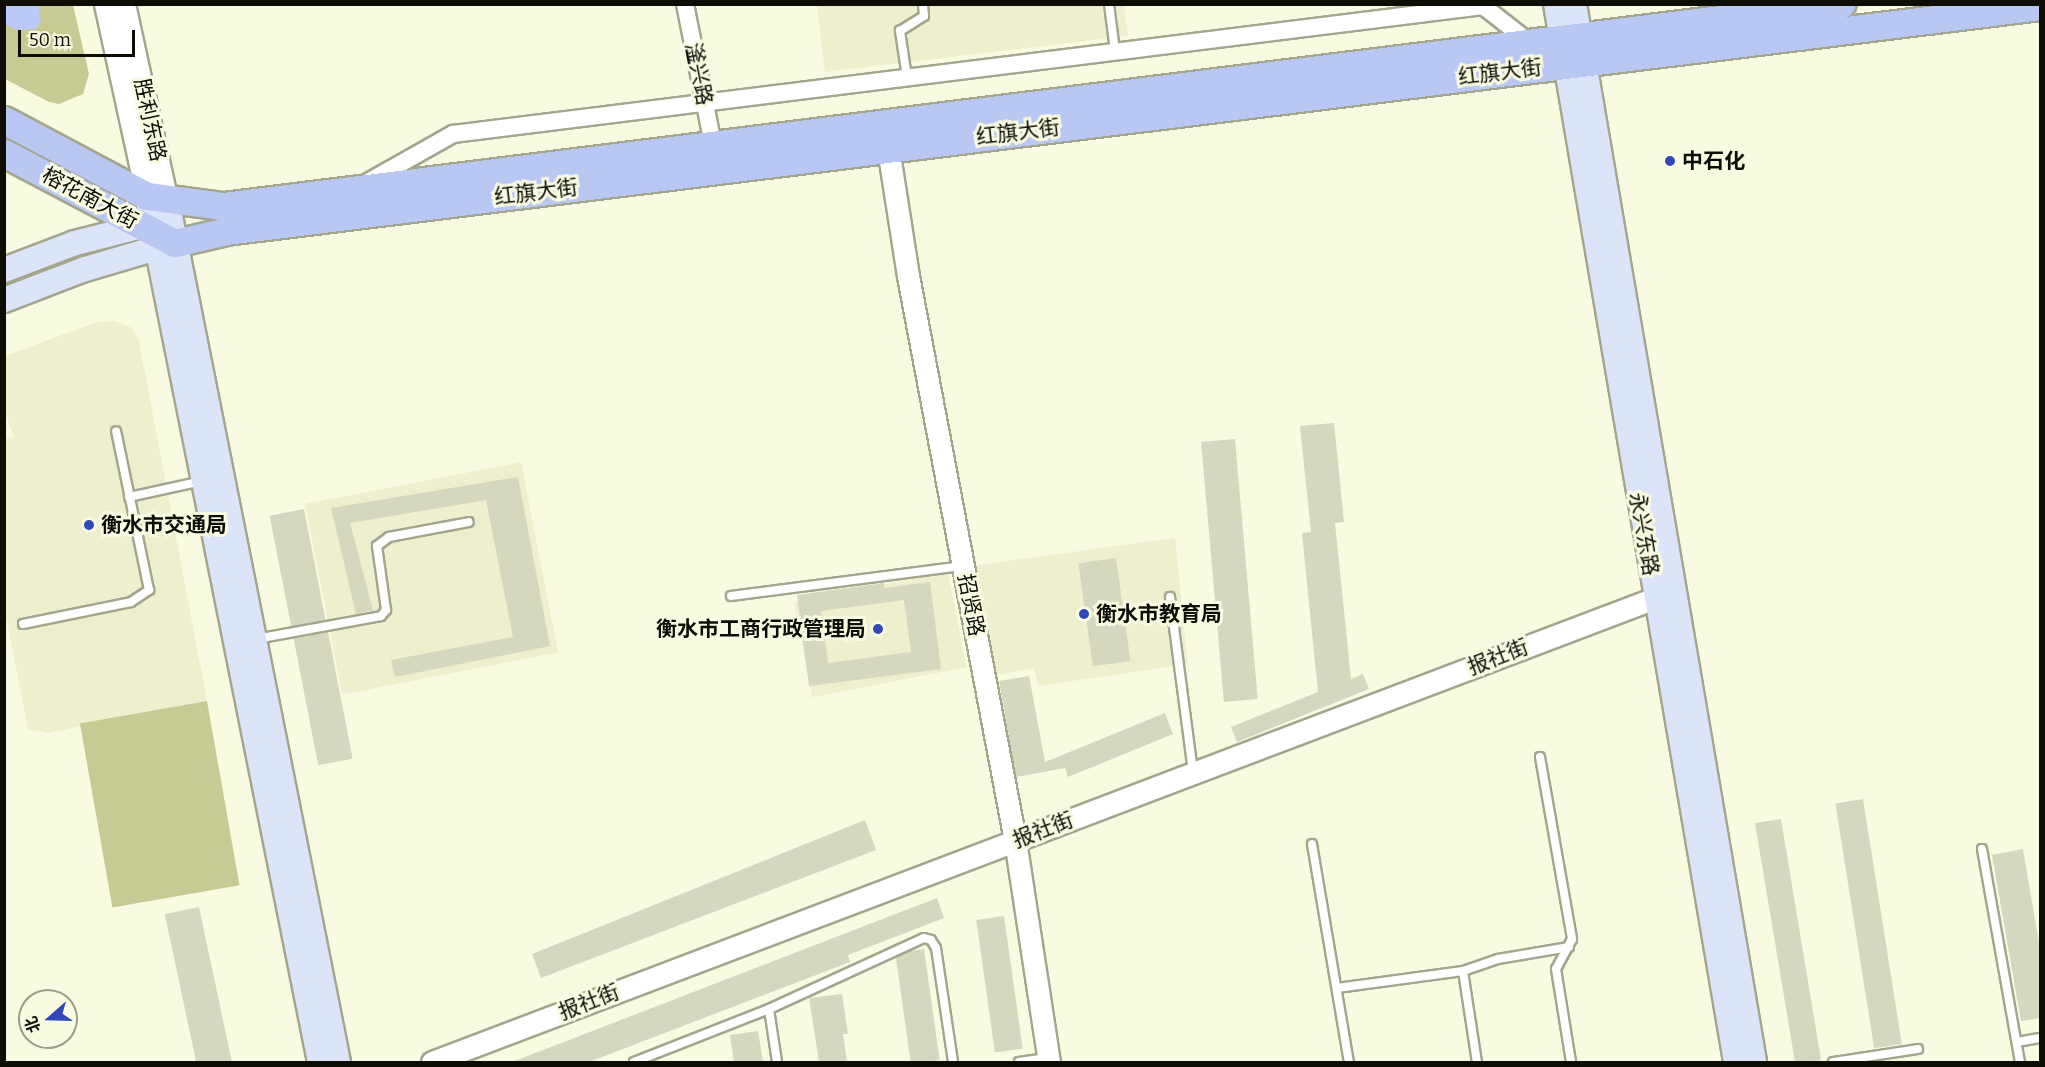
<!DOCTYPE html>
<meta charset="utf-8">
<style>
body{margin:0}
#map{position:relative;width:2045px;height:1067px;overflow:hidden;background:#f9fbe1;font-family:Bitter,"Noto Sans SC",serif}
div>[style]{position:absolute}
.built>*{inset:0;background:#edefcf;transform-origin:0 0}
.green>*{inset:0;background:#c7ca93;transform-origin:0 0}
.water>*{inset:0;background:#b9caf8}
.building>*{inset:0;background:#d5d7be;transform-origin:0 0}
.roads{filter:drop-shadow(2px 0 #a3a58d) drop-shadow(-2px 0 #a3a58d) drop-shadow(0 2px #a3a58d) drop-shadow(0 -2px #a3a58d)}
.service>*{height:8px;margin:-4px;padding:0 4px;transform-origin:4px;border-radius:4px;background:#fff}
.minor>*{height:16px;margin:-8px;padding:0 8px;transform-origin:8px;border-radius:8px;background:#fff}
.tertiary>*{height:21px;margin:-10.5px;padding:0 10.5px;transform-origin:10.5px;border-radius:10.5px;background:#fff}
.secondary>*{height:24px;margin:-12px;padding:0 12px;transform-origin:12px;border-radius:12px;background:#dce4f9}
.primary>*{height:27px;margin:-13.5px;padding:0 13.5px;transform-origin:13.5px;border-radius:13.5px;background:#b9c8f2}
.dots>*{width:16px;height:16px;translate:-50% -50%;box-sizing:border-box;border:3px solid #f9fbe1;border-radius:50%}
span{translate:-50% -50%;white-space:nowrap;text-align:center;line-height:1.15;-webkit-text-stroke:6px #f9fbe1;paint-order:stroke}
.street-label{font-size:21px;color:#0d0d06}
.poi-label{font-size:21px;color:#0d0d06;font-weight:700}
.left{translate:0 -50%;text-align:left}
.right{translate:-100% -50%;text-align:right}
.frame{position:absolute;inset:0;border:6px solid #0d0d06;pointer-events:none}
.north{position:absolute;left:18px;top:989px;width:60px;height:60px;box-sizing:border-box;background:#f9fbe1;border:2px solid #9b9c89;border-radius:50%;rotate:250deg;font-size:16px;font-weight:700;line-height:24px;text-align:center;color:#0d0d06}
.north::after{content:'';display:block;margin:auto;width:21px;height:27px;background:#3048b9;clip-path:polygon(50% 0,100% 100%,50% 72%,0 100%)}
.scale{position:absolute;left:18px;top:30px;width:117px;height:27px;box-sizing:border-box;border:3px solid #0d0d06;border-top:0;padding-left:8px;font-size:18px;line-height:21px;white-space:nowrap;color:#0d0d06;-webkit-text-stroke:4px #f9fbe1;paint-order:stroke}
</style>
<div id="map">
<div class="built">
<i style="clip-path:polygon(817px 5px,1124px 5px,1128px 36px,825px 72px)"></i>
<i style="clip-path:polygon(115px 321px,132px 328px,139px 341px,207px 701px,48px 733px,28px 729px,5px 611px,5px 439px,14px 437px,5px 412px,5px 356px,97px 322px)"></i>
<i style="left:521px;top:462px;width:194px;height:220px;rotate:79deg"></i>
<i style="clip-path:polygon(1175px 538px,1188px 664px,1038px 686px,1034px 668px,997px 675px,977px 565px)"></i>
<i style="left:948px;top:572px;width:97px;height:157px;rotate:79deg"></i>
</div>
<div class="green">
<i style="clip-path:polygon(4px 5px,73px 5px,89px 74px,83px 94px,59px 104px,49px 102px,5px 79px)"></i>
<i style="left:207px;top:701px;width:187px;height:129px;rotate:80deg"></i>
</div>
<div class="water">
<i style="clip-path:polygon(4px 5px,38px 5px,41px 21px,36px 29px,17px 30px,5px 24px)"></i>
</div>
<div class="building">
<i style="clip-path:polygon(1334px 423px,1344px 522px,1335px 523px,1351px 679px,1363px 674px,1369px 689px,1237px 742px,1231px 727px,1318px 692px,1302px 533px,1311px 532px,1300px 426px)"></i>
<i style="left:1235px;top:439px;width:261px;height:34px;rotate:85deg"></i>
<i style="clip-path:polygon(518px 477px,550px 646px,395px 677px,391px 660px,513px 637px,486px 500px,350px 523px,373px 610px,356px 614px,331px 508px)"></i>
<i style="left:304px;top:509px;width:113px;height:35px;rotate:79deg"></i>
<i style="left:1116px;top:558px;width:104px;height:38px;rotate:82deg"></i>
<i style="clip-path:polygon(evenodd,930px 582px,941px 669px,809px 686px,797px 595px,884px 583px,884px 588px,930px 582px,904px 600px,911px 652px,828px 663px,821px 611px,904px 600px)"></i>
<i style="left:328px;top:632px;width:129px;height:35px;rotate:79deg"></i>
<i style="clip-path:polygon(1029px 676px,1045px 762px,1165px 713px,1173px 734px,1068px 777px,1065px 768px,1016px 777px,999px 681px)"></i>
<i style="left:1863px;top:799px;width:248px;height:28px;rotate:81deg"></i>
<i style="clip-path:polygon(1781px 819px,1821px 1060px,1806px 1062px,1795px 1062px,1755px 823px)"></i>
<i style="clip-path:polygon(865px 820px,876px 850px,541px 978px,532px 954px)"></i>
<i style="clip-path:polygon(2023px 849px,2040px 949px,2040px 1018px,2021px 1021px,1992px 855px)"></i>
<i style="clip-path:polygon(937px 898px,944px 918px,848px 955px,850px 962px,589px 1062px,512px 1062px)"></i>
<i style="left:199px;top:907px;width:159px;height:35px;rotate:78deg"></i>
<i style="left:1004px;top:916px;width:134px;height:28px;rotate:82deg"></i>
<i style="left:924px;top:949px;width:112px;height:29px;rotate:82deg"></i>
<i style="clip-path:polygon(842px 994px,848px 1034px,843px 1034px,847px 1062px,819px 1062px,809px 998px)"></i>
<i style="clip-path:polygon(758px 1031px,763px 1062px,734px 1062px,730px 1035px)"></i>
</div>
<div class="roads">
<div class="service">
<i style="left:1109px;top:4px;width:47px;rotate:82.7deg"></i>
<i style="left:907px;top:77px;width:47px;rotate:-98.7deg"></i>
<i style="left:900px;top:31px;width:28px;rotate:-32deg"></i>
<i style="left:924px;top:16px;width:12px;rotate:-95deg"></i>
<i style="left:129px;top:497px;width:75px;rotate:-12.4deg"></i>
<i style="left:731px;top:596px;width:234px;rotate:-7.4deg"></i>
<i style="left:1170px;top:597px;width:177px;rotate:82.5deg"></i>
<i style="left:23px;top:624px;width:110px;rotate:-11.5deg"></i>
<i style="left:131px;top:602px;width:22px;rotate:-34deg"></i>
<i style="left:149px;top:590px;width:162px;rotate:-101.7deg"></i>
<i style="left:256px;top:639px;width:127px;rotate:-10.4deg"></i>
<i style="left:381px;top:616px;width:8px;rotate:-50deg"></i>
<i style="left:386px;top:610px;width:65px;rotate:-98deg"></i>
<i style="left:377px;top:546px;width:15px;rotate:-37deg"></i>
<i style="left:389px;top:537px;width:81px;rotate:-10.6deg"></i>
<i style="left:1540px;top:757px;width:185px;rotate:80deg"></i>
<i style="left:1572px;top:939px;width:34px;rotate:118deg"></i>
<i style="left:1556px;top:969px;width:94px;rotate:80.8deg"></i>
<i style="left:1312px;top:844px;width:221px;rotate:80.4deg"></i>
<i style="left:1982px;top:849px;width:216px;rotate:79.9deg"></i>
<i style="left:1463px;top:971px;width:92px;rotate:81.3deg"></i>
<i style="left:1337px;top:988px;width:127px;rotate:-7.7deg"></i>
<i style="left:1463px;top:971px;width:37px;rotate:-19deg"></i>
<i style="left:1498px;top:959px;width:72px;rotate:-9.6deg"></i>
<i style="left:769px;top:1009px;width:54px;rotate:81.4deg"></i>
<i style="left:2017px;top:1042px;width:23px;rotate:-10deg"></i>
<i style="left:634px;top:1062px;width:145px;rotate:-21.4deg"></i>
<i style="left:769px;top:1009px;width:170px;rotate:-24.6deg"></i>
<i style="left:924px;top:938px;width:7px;rotate:16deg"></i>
<i style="left:931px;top:940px;width:9px;rotate:58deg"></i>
<i style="left:936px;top:948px;width:115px;rotate:81.5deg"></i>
<i style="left:1019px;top:1062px;width:30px;rotate:-8deg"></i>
<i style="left:1833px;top:1062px;width:86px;rotate:-8.7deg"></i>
</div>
<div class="minor">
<i style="left:685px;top:4px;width:143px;rotate:78.7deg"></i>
<i style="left:366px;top:183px;width:100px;rotate:-29.4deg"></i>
<i style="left:453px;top:134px;width:1038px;rotate:-7.08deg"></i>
<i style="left:1483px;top:6px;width:58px;rotate:38deg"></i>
</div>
<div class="tertiary">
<i style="left:105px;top:4px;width:197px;rotate:77.7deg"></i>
<i style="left:124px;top:4px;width:202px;rotate:77.7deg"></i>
<i style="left:888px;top:148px;width:130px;rotate:81.1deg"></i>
<i style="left:908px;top:276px;width:574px;rotate:79.26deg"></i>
<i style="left:1015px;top:840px;width:225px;rotate:81.3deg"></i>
<i style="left:432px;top:1062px;width:1308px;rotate:-20.78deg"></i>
</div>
<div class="secondary">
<i style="left:1556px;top:4px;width:1073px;rotate:80.34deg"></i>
<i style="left:1574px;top:4px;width:1073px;rotate:80.34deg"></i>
<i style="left:147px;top:196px;width:883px;rotate:78.7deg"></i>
<i style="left:167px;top:201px;width:878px;rotate:78.77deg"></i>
<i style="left:4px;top:270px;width:76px;rotate:-20.8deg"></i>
<i style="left:75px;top:243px;width:81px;rotate:-14.2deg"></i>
<i style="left:4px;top:300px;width:84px;rotate:-21deg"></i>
<i style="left:82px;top:270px;width:95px;rotate:-16.5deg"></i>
</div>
<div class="primary">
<i style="left:4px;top:120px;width:162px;rotate:28deg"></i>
<i style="left:147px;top:196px;width:77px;rotate:7.5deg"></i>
<i style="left:223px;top:206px;width:1631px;rotate:-7.12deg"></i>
<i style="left:4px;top:153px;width:193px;rotate:27.8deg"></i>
<i style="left:175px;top:243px;width:52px;rotate:-13.2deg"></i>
<i style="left:226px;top:231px;width:1828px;rotate:-7.07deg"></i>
</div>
</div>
<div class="dots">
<i style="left:1670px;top:161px;background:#3048b9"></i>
<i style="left:89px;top:525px;background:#3048b9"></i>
<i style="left:1084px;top:614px;background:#3048b9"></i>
<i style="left:878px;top:629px;background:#3048b9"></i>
</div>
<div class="street-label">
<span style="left:1500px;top:72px;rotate:-7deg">红旗大街</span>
<span style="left:699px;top:74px;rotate:79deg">滏兴路</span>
<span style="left:150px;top:120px;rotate:78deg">胜利东路</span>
<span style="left:1018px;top:132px;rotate:-7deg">红旗大街</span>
<span style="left:536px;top:192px;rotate:-7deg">红旗大街</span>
<span style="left:90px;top:198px;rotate:28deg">榕花南大街</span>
<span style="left:1644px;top:534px;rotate:80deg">永兴东路</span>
<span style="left:971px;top:605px;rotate:79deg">招贤路</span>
<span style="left:1498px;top:657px;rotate:-21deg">报社街</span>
<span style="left:1043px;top:830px;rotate:-21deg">报社街</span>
<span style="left:589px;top:1002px;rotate:-21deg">报社街</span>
</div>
<div class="poi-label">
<span class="left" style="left:1682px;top:161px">中石化</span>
<span class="left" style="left:101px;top:525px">衡水市交通局</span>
<span class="left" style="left:1096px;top:614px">衡水市教育局</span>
<span class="right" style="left:866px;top:629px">衡水市工商行政管理局</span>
</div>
<div class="frame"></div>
<div class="north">北</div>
<div class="scale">50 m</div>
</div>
